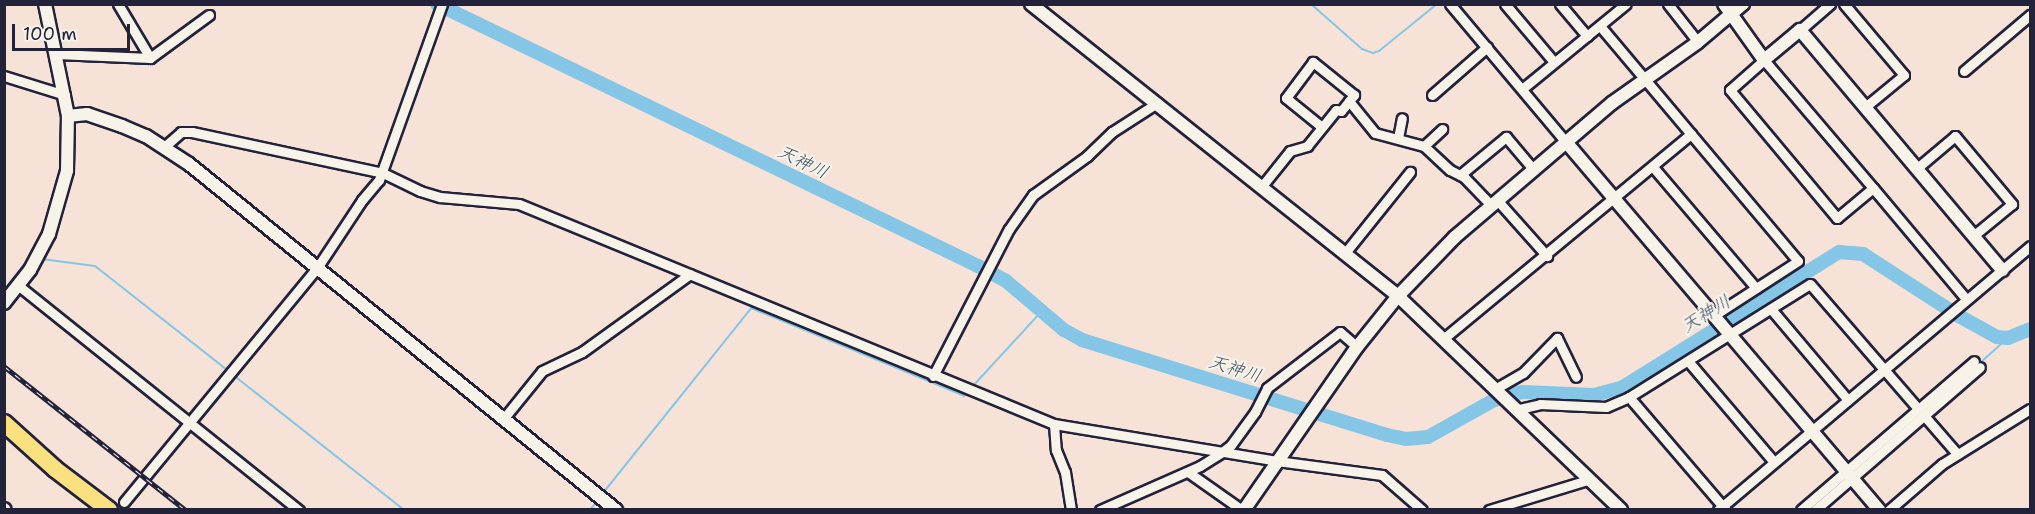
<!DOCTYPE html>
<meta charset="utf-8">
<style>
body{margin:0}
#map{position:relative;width:2035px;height:514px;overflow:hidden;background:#f7e2d8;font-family:"Shantell Sans","Klee One",sans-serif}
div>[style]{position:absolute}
.stream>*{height:2px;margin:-1px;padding:0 1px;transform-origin:1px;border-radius:1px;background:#85c6e6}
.river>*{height:14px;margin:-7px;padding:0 7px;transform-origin:7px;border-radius:7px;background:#85c6e6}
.roads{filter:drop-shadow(2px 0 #22223b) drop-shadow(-2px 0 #22223b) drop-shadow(0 2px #22223b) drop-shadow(0 -2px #22223b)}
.street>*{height:9px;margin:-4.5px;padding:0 4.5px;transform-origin:4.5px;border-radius:4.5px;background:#f7f3e8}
.secondary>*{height:12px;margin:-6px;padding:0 6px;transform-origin:6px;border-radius:6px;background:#f7f3e8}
.highway>*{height:16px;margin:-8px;padding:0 8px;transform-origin:8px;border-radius:8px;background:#fae180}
.rail>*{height:4.5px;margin-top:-2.25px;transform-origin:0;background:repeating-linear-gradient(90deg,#f7f3e8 0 7px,#22223b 0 14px);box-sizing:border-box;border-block:2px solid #22223b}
span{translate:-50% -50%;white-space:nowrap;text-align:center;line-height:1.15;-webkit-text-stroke:4.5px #f7f3e8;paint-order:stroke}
.water-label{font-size:18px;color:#40536e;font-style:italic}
.frame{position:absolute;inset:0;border:6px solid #22223b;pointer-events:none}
.scale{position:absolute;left:12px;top:24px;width:118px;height:27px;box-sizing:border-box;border:3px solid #22223b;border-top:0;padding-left:8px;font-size:18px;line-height:21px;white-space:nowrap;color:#22223b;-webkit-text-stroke:4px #f7f3e8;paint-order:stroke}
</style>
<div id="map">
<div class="stream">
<i style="left:1311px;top:4px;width:68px;rotate:41.4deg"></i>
<i style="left:1362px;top:49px;width:12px;rotate:20deg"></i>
<i style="left:1373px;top:53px;width:6px;rotate:-18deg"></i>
<i style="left:1379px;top:51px;width:75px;rotate:-39deg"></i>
<i style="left:42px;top:259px;width:53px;rotate:7.5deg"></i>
<i style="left:95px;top:266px;width:168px;rotate:38.2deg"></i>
<i style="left:4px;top:290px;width:42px;rotate:-51.8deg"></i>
<i style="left:1980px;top:363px;width:38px;rotate:-42deg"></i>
<i style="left:232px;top:374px;width:219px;rotate:38.3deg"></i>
<i style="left:972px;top:387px;width:103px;rotate:-47.4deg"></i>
<i style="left:603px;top:493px;width:237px;rotate:-51.3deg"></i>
<i style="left:751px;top:308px;width:230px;rotate:22.4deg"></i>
<i style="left:964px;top:396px;width:6px;rotate:-51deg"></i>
<i style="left:590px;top:510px;width:13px;rotate:-51deg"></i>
</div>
<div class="river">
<i style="left:437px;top:4px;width:601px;rotate:25.84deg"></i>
<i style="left:978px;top:266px;width:32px;rotate:28deg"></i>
<i style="left:1006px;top:281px;width:76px;rotate:40.2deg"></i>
<i style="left:1064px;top:330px;width:21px;rotate:29deg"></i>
<i style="left:1082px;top:340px;width:319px;rotate:17.3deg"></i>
<i style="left:1387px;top:435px;width:19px;rotate:12deg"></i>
<i style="left:1406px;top:439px;width:22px;rotate:-5deg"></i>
<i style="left:1428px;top:437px;width:76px;rotate:-29.3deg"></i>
<i style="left:1494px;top:400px;width:29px;rotate:-16deg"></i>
<i style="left:1522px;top:392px;width:72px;rotate:2.4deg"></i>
<i style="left:1594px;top:395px;width:30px;rotate:-15deg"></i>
<i style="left:1623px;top:387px;width:255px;rotate:-32deg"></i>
<i style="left:1839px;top:252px;width:24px;rotate:5deg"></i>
<i style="left:1863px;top:254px;width:114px;rotate:32.9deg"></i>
<i style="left:1959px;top:316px;width:43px;rotate:28.9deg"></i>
<i style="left:1997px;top:337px;width:11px;rotate:5deg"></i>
<i style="left:2008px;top:338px;width:24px;rotate:-22deg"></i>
</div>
<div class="roads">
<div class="street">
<i style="left:118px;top:4px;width:63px;rotate:59.3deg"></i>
<i style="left:1450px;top:4px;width:180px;rotate:50deg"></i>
<i style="left:1505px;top:4px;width:76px;rotate:49.8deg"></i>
<i style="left:1560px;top:4px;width:42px;rotate:49.8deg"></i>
<i style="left:1668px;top:4px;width:48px;rotate:51.7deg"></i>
<i style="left:1844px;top:4px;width:93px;rotate:49.8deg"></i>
<i style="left:1904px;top:75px;width:50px;rotate:140.6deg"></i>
<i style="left:1600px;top:26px;width:307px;rotate:49.9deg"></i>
<i style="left:1798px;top:261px;width:101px;rotate:147.1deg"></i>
<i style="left:1800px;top:30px;width:40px;rotate:-41deg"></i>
<i style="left:56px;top:54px;width:94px;rotate:2.4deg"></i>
<i style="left:150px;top:58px;width:73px;rotate:-36.1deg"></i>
<i style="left:1964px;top:71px;width:87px;rotate:-40.3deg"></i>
<i style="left:4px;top:76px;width:64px;rotate:17.3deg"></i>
<i style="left:1522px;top:89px;width:134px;rotate:-39.3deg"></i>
<i style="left:1432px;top:95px;width:73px;rotate:-41.1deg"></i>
<i style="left:1349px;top:101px;width:41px;rotate:50.9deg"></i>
<i style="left:1375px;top:133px;width:51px;rotate:14.9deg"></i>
<i style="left:1424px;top:146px;width:35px;rotate:43deg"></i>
<i style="left:1450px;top:170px;width:16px;rotate:27deg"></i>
<i style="left:1464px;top:177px;width:40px;rotate:46deg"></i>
<i style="left:1398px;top:138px;width:20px;rotate:-79deg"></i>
<i style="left:1424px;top:146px;width:25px;rotate:-43deg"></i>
<i style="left:164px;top:147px;width:23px;rotate:-41deg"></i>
<i style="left:181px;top:132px;width:11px"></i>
<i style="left:192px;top:132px;width:195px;rotate:12.1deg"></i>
<i style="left:383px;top:173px;width:41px;rotate:25.9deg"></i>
<i style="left:420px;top:191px;width:21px;rotate:17deg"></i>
<i style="left:440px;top:197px;width:79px;rotate:5.1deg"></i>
<i style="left:519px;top:204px;width:578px;rotate:22.35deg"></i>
<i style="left:1054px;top:424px;width:226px;rotate:9.4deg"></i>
<i style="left:1277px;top:461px;width:106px;rotate:7.6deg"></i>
<i style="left:1382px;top:475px;width:53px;rotate:41.2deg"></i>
<i style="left:1653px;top:167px;width:159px;rotate:49.6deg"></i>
<i style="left:1916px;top:169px;width:51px;rotate:-40.2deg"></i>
<i style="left:1955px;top:136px;width:89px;rotate:50deg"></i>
<i style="left:2012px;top:204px;width:50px;rotate:140.6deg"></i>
<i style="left:1460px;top:175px;width:60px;rotate:-39.6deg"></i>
<i style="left:1506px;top:137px;width:43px;rotate:49.7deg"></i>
<i style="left:1262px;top:186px;width:45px;rotate:-51.3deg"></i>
<i style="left:1290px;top:151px;width:18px;rotate:-16deg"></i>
<i style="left:1307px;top:146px;width:46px;rotate:-51.1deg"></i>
<i style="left:1336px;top:110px;width:5px;rotate:11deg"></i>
<i style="left:1341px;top:111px;width:21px;rotate:-51deg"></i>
<i style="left:1354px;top:95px;width:53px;rotate:-141.2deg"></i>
<i style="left:1313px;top:62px;width:45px;rotate:126.9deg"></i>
<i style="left:1286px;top:98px;width:46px;rotate:38.9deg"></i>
<i style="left:1873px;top:188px;width:47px;rotate:140.2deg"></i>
<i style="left:1837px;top:218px;width:167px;rotate:-129.9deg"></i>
<i style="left:1730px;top:90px;width:45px;rotate:-41.4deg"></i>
<i style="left:1764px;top:60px;width:168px;rotate:49.6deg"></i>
<i style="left:1873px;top:188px;width:145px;rotate:50deg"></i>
<i style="left:1498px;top:201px;width:74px;rotate:48.3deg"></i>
<i style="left:1345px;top:253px;width:104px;rotate:-51.3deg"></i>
<i style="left:19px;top:286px;width:359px;rotate:38.7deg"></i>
<i style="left:1771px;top:309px;width:119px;rotate:49.8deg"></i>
<i style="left:1443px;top:339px;width:322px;rotate:-39.6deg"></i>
<i style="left:1688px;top:361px;width:131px;rotate:49.6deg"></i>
<i style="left:933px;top:376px;width:165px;rotate:-62.7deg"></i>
<i style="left:1009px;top:229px;width:42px;rotate:-54.8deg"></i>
<i style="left:1033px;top:195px;width:67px;rotate:-35.8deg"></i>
<i style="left:1087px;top:156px;width:35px;rotate:-44deg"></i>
<i style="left:1112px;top:132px;width:54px;rotate:-32.8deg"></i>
<i style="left:1495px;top:389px;width:32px;rotate:-30deg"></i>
<i style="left:1523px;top:373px;width:49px;rotate:-45.8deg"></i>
<i style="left:1557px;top:338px;width:43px;rotate:64deg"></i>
<i style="left:1629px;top:397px;width:149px;rotate:49.4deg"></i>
<i style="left:1515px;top:410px;width:26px;rotate:-13deg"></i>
<i style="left:1540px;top:404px;width:66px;rotate:2.6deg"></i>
<i style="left:1606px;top:407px;width:25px;rotate:-23deg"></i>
<i style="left:1629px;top:397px;width:213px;rotate:-32deg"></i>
<i style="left:1810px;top:284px;width:225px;rotate:49.1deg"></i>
<i style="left:504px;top:418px;width:60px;rotate:-51deg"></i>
<i style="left:542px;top:371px;width:44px;rotate:-25.4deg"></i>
<i style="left:582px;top:352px;width:133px;rotate:-35.8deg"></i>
<i style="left:1054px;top:424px;width:26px;rotate:86deg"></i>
<i style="left:1056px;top:450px;width:24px;rotate:68deg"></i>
<i style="left:1065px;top:472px;width:38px;rotate:81deg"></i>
<i style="left:1188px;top:472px;width:66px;rotate:35.1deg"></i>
<i style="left:124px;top:502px;width:303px;rotate:-50.5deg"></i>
<i style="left:317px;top:268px;width:82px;rotate:-56.5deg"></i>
<i style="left:362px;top:200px;width:26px;rotate:-50deg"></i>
<i style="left:379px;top:180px;width:187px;rotate:-70.3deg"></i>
<i style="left:1100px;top:510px;width:109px;rotate:-23.7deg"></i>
<i style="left:1200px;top:466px;width:26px;rotate:-32deg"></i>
<i style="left:1222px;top:452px;width:11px;rotate:-38deg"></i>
<i style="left:1231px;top:445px;width:41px;rotate:-54deg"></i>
<i style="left:1255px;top:412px;width:27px;rotate:-63deg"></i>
<i style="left:1267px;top:388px;width:92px;rotate:-37.5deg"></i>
<i style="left:1340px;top:332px;width:23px;rotate:41deg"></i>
<i style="left:1489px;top:510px;width:103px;rotate:-16.9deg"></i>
<i style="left:1718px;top:510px;width:409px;rotate:-40.2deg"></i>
<i style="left:1801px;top:510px;width:228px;rotate:-40.7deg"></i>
<i style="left:1815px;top:510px;width:218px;rotate:-40.9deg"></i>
<i style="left:1889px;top:510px;width:70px;rotate:-41deg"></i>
<i style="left:1942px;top:464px;width:104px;rotate:-32deg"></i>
</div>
<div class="secondary">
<i style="left:1031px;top:4px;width:469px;rotate:38.5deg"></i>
<i style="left:1398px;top:296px;width:309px;rotate:43.8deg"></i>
<i style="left:1724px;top:4px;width:69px;rotate:54.5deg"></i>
<i style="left:1764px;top:60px;width:47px;rotate:-39.8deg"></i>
<i style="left:1800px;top:30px;width:314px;rotate:49.9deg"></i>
<i style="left:68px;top:116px;width:19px;rotate:-6deg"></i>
<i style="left:87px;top:114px;width:37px;rotate:19deg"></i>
<i style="left:122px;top:126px;width:26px;rotate:23deg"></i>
<i style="left:146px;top:136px;width:51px;rotate:33.1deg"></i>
<i style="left:189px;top:164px;width:550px;rotate:39.02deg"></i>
<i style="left:1566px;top:142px;width:483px;rotate:49.6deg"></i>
<i style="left:4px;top:303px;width:42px;rotate:-51.8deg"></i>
<i style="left:30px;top:270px;width:41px;rotate:-62.2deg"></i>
<i style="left:49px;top:234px;width:66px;rotate:-74.1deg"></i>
<i style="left:67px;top:171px;width:55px;rotate:-89deg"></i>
<i style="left:68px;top:116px;width:114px;rotate:-101.6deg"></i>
<i style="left:4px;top:509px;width:1px;rotate:45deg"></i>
<i style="left:1244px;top:510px;width:198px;rotate:-55.3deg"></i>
<i style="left:1357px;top:347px;width:65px;rotate:-51.2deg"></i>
<i style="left:1398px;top:296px;width:82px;rotate:-46deg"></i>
<i style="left:1455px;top:237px;width:206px;rotate:-40.5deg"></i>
<i style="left:1612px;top:103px;width:105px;rotate:-35.3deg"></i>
<i style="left:1698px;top:42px;width:59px;rotate:-40.2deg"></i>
</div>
<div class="highway">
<i style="left:4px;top:423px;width:69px;rotate:42deg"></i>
<i style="left:55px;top:469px;width:68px;rotate:37.2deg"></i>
</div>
</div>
<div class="rail">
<i style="left:4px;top:366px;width:232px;rotate:38.4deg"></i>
</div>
<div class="water-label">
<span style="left:803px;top:162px;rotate:26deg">天神川</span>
<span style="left:1706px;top:314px;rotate:-32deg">天神川</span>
<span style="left:1235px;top:369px;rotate:17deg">天神川</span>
</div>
<div class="frame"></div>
<div class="scale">100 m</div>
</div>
